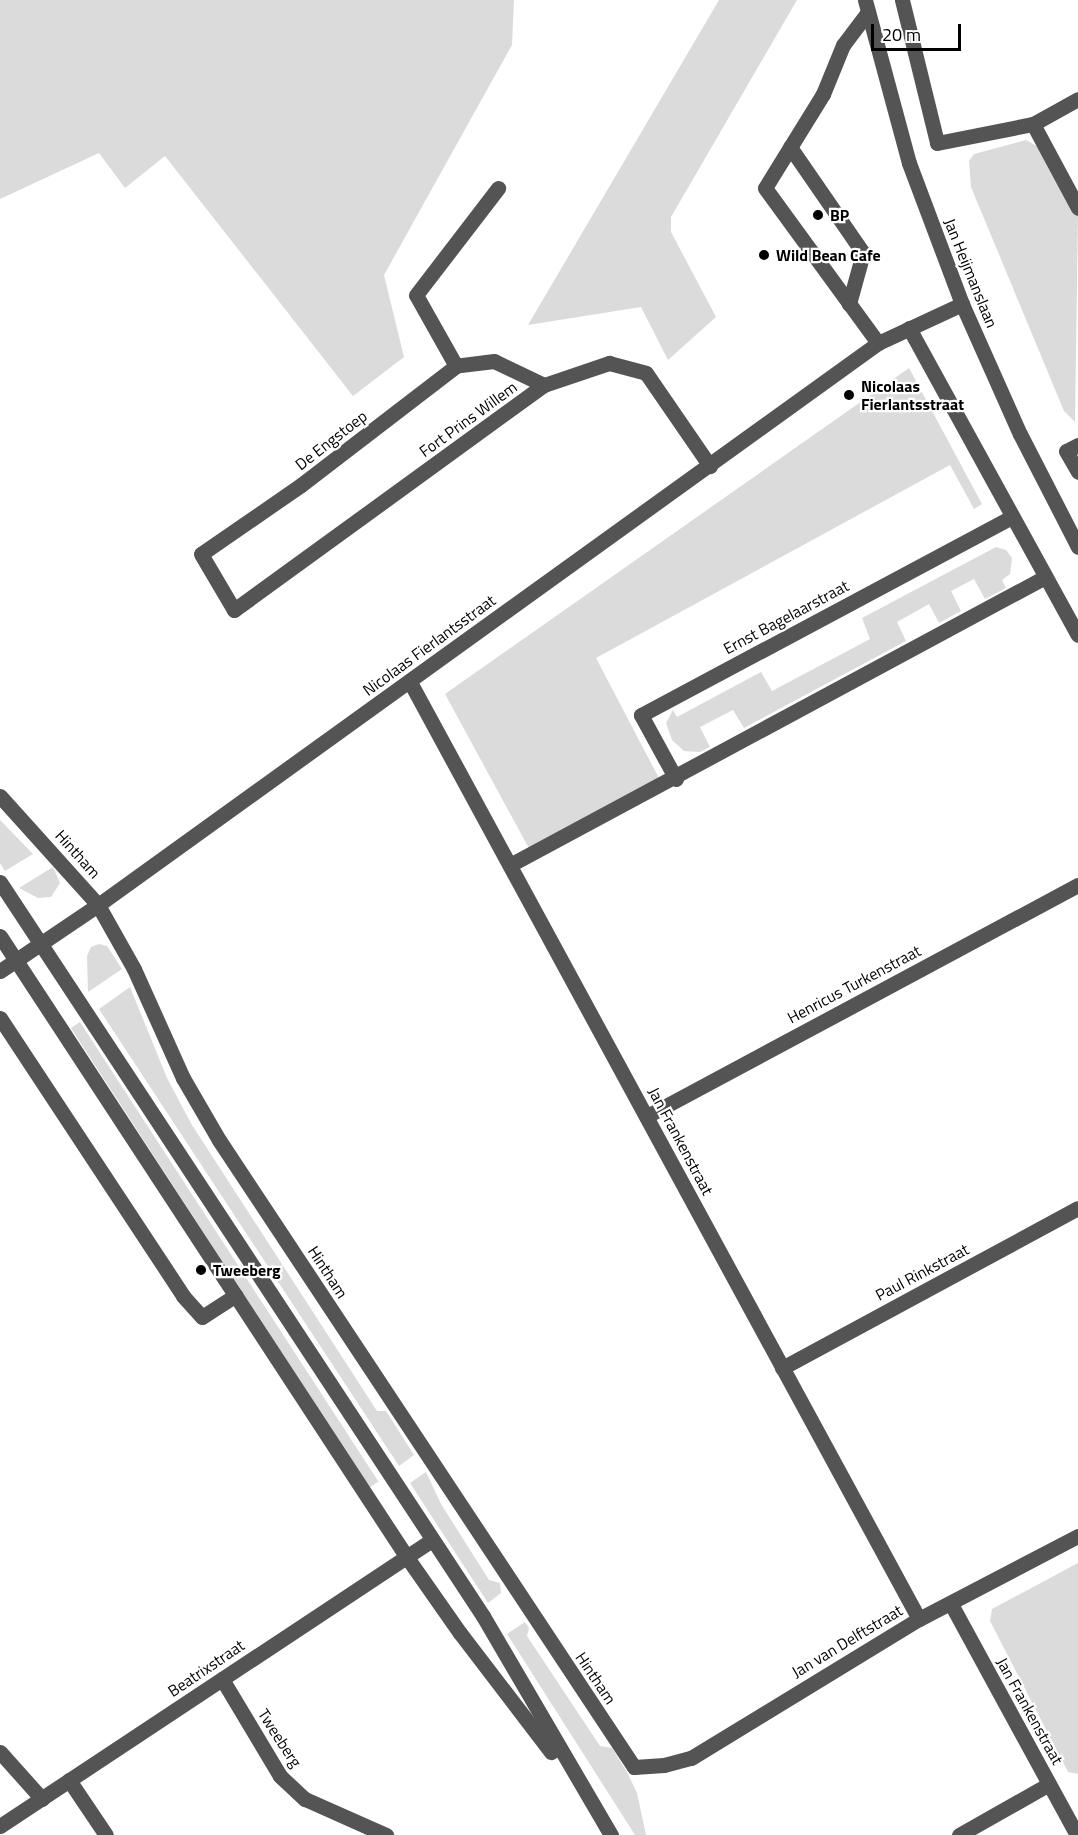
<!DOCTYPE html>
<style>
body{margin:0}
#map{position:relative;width:1078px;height:1835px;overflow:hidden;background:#fff;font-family:"Titillium Web",sans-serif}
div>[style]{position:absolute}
.green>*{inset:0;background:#dbdbdb;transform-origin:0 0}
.minor>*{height:15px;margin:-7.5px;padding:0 7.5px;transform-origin:7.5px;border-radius:7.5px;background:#545454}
.dots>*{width:16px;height:16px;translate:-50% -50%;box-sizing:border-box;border:3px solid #fff;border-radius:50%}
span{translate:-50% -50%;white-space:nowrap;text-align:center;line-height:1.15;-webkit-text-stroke:4.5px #fff;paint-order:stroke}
.poi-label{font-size:16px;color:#000;font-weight:700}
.left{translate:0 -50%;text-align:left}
.street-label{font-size:16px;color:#000}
.scale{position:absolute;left:871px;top:24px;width:90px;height:27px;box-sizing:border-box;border:3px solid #000;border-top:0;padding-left:8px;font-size:18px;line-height:21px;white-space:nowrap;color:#000;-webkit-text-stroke:4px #fff;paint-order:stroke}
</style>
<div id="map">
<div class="green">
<i style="clip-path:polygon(0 0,514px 0,512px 45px,384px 275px,404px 357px,353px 396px,165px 156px,125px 188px,99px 153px,0 199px)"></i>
<i style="clip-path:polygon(719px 0,797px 0,671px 217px,671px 232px,716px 317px,668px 360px,641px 307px,528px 325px)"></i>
<i style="clip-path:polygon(1026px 140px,1042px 149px,1078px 214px,1075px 422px,1064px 411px,971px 187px,969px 161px,974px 154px)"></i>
<i style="clip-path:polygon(909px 368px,982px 504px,974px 509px,950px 465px,596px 658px,661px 782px,531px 852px,445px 694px)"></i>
<i style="clip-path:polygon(996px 547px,1006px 550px,1012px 558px,1010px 574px,1002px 580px,1006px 588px,985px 599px,974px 579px,951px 591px,961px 611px,939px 623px,929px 604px,897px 622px,906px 641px,744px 728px,733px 710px,700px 727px,710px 747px,700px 752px,684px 751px,672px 740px,666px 723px,673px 710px,677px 717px,761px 672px,772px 691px,870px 639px,862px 618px)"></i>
<i style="clip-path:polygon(0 820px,33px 854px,5px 871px,0 863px)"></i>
<i style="clip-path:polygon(53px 867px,60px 883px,51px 897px,38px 898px,19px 888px)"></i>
<i style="clip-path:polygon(99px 944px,107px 946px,122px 969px,88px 992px,87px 956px,91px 947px)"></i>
<i style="clip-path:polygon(130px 987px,167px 1078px,192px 1125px,377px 1411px,386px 1411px,414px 1455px,399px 1466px,99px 1009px)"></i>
<i style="left:80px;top:1022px;width:548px;height:11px;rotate:57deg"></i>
<i style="clip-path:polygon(426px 1472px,441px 1504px,489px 1580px,500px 1583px,501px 1593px,488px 1603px,410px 1483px)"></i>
<i style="clip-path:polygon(1078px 1563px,1078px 1774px,1068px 1772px,990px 1621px,992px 1609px)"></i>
<i style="clip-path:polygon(525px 1622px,529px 1628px,527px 1636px,600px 1746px,612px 1748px,627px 1772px,637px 1793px,646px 1835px,635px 1835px,507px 1634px)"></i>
</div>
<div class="minor">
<i style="left:865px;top:0;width:169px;rotate:74.9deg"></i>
<i style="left:909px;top:163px;width:151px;rotate:69.4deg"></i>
<i style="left:962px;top:304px;width:142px;rotate:66deg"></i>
<i style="left:1020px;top:434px;width:127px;rotate:62.8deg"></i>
<i style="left:902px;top:0;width:147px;rotate:76.2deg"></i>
<i style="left:937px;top:143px;width:98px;rotate:-11.2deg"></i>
<i style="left:1033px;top:124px;width:51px;rotate:-29.1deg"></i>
<i style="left:868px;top:12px;width:41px;rotate:127.1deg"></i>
<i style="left:843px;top:45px;width:53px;rotate:112.2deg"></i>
<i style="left:823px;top:94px;width:110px;rotate:121.7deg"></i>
<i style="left:765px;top:188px;width:192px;rotate:53.9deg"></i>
<i style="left:1033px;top:124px;width:95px;rotate:61.8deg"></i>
<i style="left:790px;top:147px;width:129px;rotate:55.4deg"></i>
<i style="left:863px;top:253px;width:53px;rotate:105.4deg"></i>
<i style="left:909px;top:328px;width:350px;rotate:61.2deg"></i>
<i style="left:456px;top:366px;width:81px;rotate:-119.4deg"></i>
<i style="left:416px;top:295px;width:135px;rotate:-52.5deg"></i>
<i style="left:544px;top:385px;width:55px;rotate:-154.4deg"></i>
<i style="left:494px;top:361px;width:38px;rotate:173deg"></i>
<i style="left:456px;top:366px;width:195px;rotate:142.5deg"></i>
<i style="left:301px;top:485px;width:121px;rotate:145.4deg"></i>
<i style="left:201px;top:554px;width:65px;rotate:59.5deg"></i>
<i style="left:234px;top:610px;width:383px;rotate:-36deg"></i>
<i style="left:544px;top:385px;width:69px;rotate:-18.7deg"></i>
<i style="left:609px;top:363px;width:38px;rotate:15deg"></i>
<i style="left:646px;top:373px;width:113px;rotate:55.5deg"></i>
<i style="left:1078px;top:445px;width:13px;rotate:153deg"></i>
<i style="left:1066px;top:451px;width:24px;rotate:60deg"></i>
<i style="left:410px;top:682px;width:1066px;rotate:61.49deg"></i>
<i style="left:676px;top:779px;width:73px;rotate:-118.7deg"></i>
<i style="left:641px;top:715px;width:421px;rotate:-28.1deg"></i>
<i style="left:0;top:796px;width:147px;rotate:48deg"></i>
<i style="left:98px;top:905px;width:73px;rotate:60.6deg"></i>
<i style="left:134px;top:969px;width:120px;rotate:65.8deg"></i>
<i style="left:183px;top:1078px;width:72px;rotate:59.9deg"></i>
<i style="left:219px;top:1140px;width:752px;rotate:56.5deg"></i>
<i style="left:634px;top:1767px;width:30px;rotate:-4deg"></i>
<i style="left:664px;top:1765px;width:28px;rotate:-15deg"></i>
<i style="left:691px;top:1758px;width:267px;rotate:-31.4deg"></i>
<i style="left:919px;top:1619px;width:179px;rotate:-27.6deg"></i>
<i style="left:510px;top:865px;width:608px;rotate:-28.29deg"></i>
<i style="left:0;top:882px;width:879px;rotate:56.65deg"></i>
<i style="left:483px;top:1616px;width:254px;rotate:59.7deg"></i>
<i style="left:0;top:936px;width:741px;rotate:56.78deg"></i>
<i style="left:406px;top:1556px;width:94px;rotate:55deg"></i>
<i style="left:460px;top:1633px;width:150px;rotate:52.6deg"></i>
<i style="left:0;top:971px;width:118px;rotate:-34deg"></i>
<i style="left:98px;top:905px;width:961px;rotate:-35.77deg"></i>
<i style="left:878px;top:343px;width:93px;rotate:-24.9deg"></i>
<i style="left:0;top:1018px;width:333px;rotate:56.6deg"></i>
<i style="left:183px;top:1296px;width:28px;rotate:48deg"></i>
<i style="left:202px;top:1317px;width:40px;rotate:-32.9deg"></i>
<i style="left:647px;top:1116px;width:489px;rotate:-28.2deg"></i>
<i style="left:782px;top:1368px;width:336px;rotate:-28.4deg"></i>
<i style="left:951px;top:1604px;width:263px;rotate:61.4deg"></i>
<i style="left:222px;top:1679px;width:113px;rotate:59.1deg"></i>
<i style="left:280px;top:1776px;width:34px;rotate:43deg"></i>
<i style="left:305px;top:1799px;width:89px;rotate:24deg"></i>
<i style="left:0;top:1752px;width:63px;rotate:48.2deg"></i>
<i style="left:69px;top:1780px;width:66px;rotate:56.1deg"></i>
<i style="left:0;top:1826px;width:518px;rotate:-33.51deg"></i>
<i style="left:959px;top:1835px;width:103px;rotate:-29.5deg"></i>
</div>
<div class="dots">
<i style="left:818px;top:215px;background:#000"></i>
<i style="left:764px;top:255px;background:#000"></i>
<i style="left:849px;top:395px;background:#000"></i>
<i style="left:201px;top:1270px;background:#000"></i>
</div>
<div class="poi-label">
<span class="left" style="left:830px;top:215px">BP</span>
<span class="left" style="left:776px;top:255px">Wild Bean Cafe</span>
<span class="left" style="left:861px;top:395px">Nicolaas<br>Fierlantsstraat</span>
<span class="left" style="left:213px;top:1270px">Tweeberg</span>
</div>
<div class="street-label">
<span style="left:971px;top:273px;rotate:68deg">Jan Heijmanslaan</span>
<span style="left:468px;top:419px;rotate:-36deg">Fort Prins Willem</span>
<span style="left:331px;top:440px;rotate:-38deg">De Engstoep</span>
<span style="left:786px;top:617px;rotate:-28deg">Ernst Bagelaarstraat</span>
<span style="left:429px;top:645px;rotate:-36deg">Nicolaas Fierlantsstraat</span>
<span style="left:78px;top:854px;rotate:48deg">Hintham</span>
<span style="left:854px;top:984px;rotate:-28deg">Henricus Turkenstraat</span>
<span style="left:681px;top:1141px;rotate:62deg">Jan Frankenstraat</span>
<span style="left:328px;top:1272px;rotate:57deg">Hintham</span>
<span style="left:922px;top:1272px;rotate:-28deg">Paul Rinkstraat</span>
<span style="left:847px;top:1641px;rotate:-31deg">Jan van Delftstraat</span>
<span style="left:206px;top:1668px;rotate:-34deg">Beatrixstraat</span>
<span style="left:596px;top:1678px;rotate:56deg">Hintham</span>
<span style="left:1030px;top:1711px;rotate:61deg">Jan Frankenstraat</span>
<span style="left:280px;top:1738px;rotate:57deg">Tweeberg</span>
</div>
<div class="scale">20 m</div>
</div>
